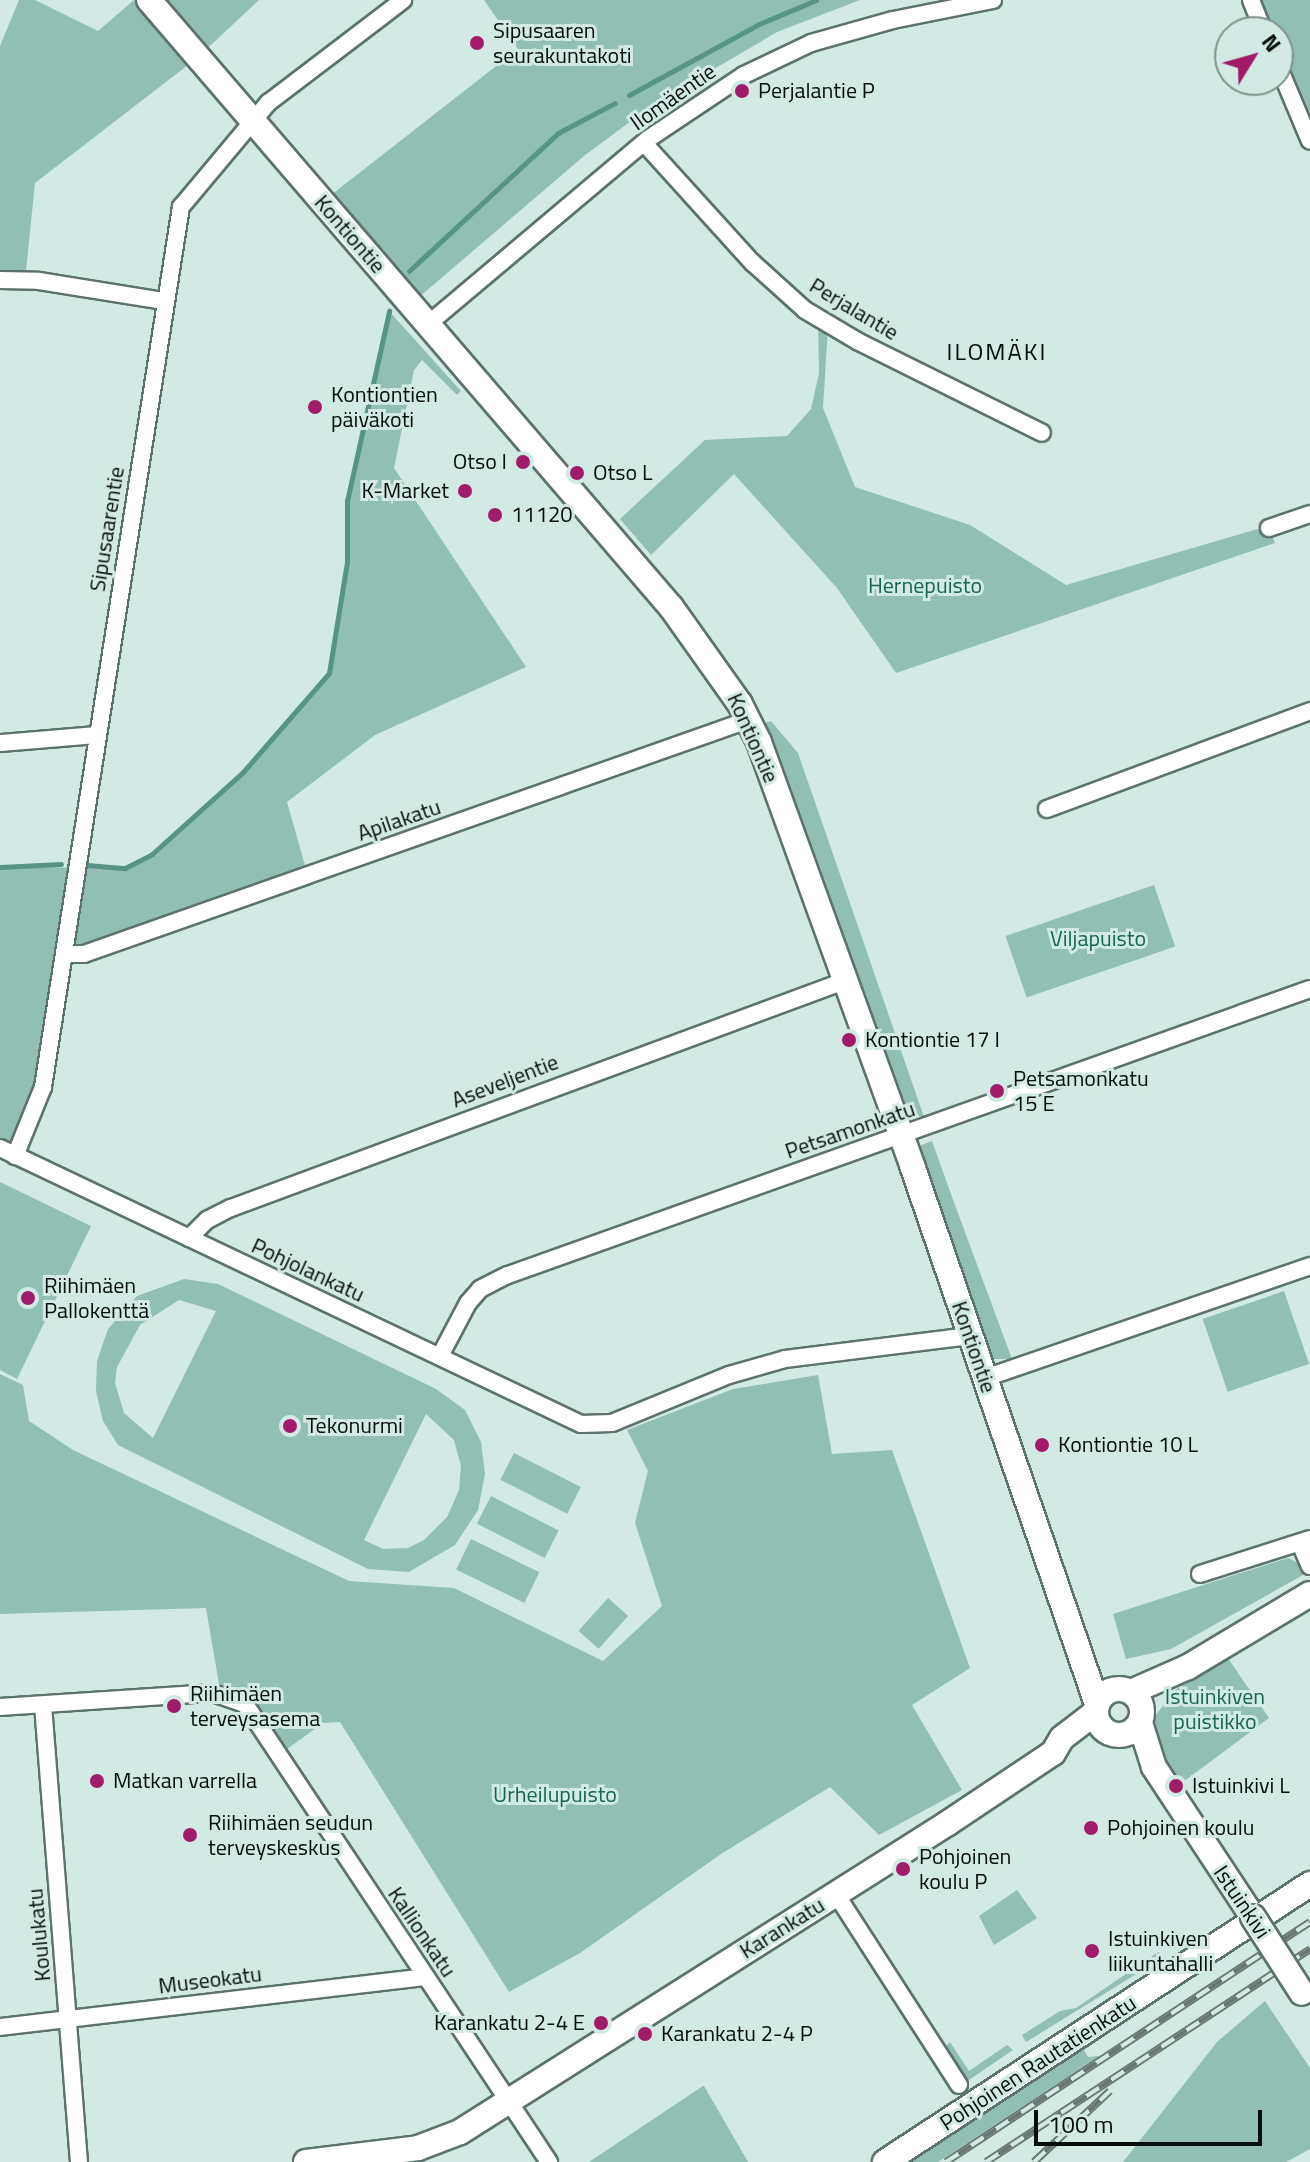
<!DOCTYPE html>
<meta charset="utf-8">
<style>
body{margin:0}
#map{position:relative;width:1310px;height:2162px;overflow:hidden;background:#d1eae3;font-family:"Titillium Web",sans-serif}
div>[style]{position:absolute}
.green>*{inset:0;background:#91bfb3;transform-origin:0 0}
.stream>*{height:5px;margin:-2.5px;padding:0 2.5px;transform-origin:2.5px;border-radius:2.5px;background:#589486}
.roads{filter:drop-shadow(2px 0 #5c726c) drop-shadow(-2px 0 #5c726c) drop-shadow(0 2px #5c726c) drop-shadow(0 -2px #5c726c)}
.street>*{height:16px;margin:-8px;padding:0 8px;transform-origin:8px;border-radius:8px;background:#fff}
.secondary>*{height:24px;margin:-12px;padding:0 12px;transform-origin:12px;border-radius:12px;background:#fff}
.secondary>.ring{margin:-12px;padding:0;box-sizing:content-box;background:none;border:24px solid #fff;border-radius:50%}
.rail>*{height:8px;margin-top:-4px;transform-origin:0;background:repeating-linear-gradient(90deg,#d1eae3 0 15px,#677772 0 30px);box-sizing:border-box;border-block:2px solid #677772}
.bridges{filter:drop-shadow(2px 0 #5c726c) drop-shadow(-2px 0 #5c726c) drop-shadow(0 2px #5c726c) drop-shadow(0 -2px #5c726c)}
.secondary-bridge>*{height:24px;margin:-12px;padding:0 12px;transform-origin:12px;border-radius:12px;background:#fff}
.dots>*{width:22px;height:22px;translate:-50% -50%;box-sizing:border-box;border:4px solid #d1eae3;border-radius:50%}
span{translate:-50% -50%;white-space:nowrap;text-align:center;line-height:1.15;-webkit-text-stroke:6px #d1eae3;paint-order:stroke}
.poi-label{font-size:22px;color:#060e0c}
.left{translate:0 -50%;text-align:left}
.right{translate:-100% -50%;text-align:right}
.street-label{font-size:22px;color:#060e0c}
.park-label{font-size:22px;color:#166556}
.neighbourhood-label{font-size:24px;color:#060e0c;letter-spacing:2px}
.north{position:absolute;left:1214px;top:16px;width:80px;height:80px;box-sizing:border-box;background:#d1eae3;border:2px solid #80928d;border-radius:50%;rotate:53deg;font-size:22px;font-weight:700;line-height:32px;text-align:center;color:#060e0c}
.north::after{content:'';display:block;margin:auto;width:28px;height:36px;background:#a11b69;clip-path:polygon(50% 0,100% 100%,50% 72%,0 100%)}
.scale{position:absolute;left:1034px;top:2110px;width:228px;height:36px;box-sizing:border-box;border:4px solid #060e0c;border-top:0;padding-left:10px;font-size:24px;line-height:28px;white-space:nowrap;color:#060e0c;-webkit-text-stroke:6px #d1eae3;paint-order:stroke}
</style>
<div id="map">
<div class="green">
<i style="clip-path:polygon(19px 0,35px 0,98px 31px,134px 0,259px 0,197px 58px,35px 183px,25px 280px,0 280px,0 46px)"></i>
<i style="clip-path:polygon(484px 0,860px 0,777px 32px,651px 106px,584px 156px,418px 298px,331px 195px,518px 49px)"></i>
<i style="clip-path:polygon(1257px 0,1310px 0,1310px 127px,1278px 50px,1278px 32px,1270px 32px)"></i>
<i style="clip-path:polygon(389px 311px,461px 391px,457px 395px,422px 360px,414px 370px,394px 468px,526px 667px,375px 735px,287px 802px,308px 876px,64px 954px,43px 1087px,15px 1156px,0 1148px,0 867px,125px 868px,152px 854px,243px 772px,329px 673px,347px 562px,347px 501px)"></i>
<i style="clip-path:polygon(818px 320px,828px 327px,823px 408px,855px 487px,970px 525px,1066px 585px,1268px 526px,1275px 543px,896px 673px,837px 588px,734px 474px,651px 555px,620px 519px,705px 440px,787px 436px,811px 409px,819px 373px)"></i>
<i style="clip-path:polygon(771px 721px,798px 753px,924px 1117px,901px 1112px,762px 724px)"></i>
<i style="left:1154px;top:885px;width:65px;height:157px;rotate:71deg"></i>
<i style="clip-path:polygon(932px 1141px,952px 1197px,1012px 1359px,992px 1359px,985px 1349px,917px 1158px,921px 1145px)"></i>
<i style="clip-path:polygon(0 1182px,91px 1226px,17px 1379px,0 1370px)"></i>
<i style="clip-path:polygon(evenodd,184px 1279px,218px 1284px,436px 1389px,465px 1410px,481px 1442px,485px 1474px,478px 1510px,455px 1545px,409px 1572px,368px 1569px,118px 1445px,103px 1421px,96px 1391px,97px 1361px,108px 1329px,137px 1296px,184px 1279px,179px 1300px,216px 1311px,153px 1438px,124px 1413px,115px 1383px,117px 1367px,140px 1325px,179px 1300px,184px 1279px,426px 1414px,454px 1440px,461px 1466px,459px 1490px,447px 1517px,424px 1540px,408px 1548px,383px 1549px,364px 1540px,426px 1414px)"></i>
<i style="left:1284px;top:1291px;width:77px;height:86px;rotate:71deg"></i>
<i style="clip-path:polygon(0 1374px,23px 1385px,29px 1421px,73px 1450px,349px 1581px,454px 1588px,603px 1661px,662px 1606px,635px 1523px,648px 1471px,627px 1430px,733px 1389px,818px 1375px,832px 1454px,892px 1450px,970px 1668px,912px 1705px,962px 1790px,879px 1835px,830px 1787px,721px 1854px,580px 1953px,509px 1992px,340px 1722px,323px 1723px,287px 1749px,254px 1700px,219px 1684px,206px 1608px,0 1614px)"></i>
<i style="left:514px;top:1453px;width:75px;height:30px;rotate:27deg"></i>
<i style="left:491px;top:1496px;width:76px;height:31px;rotate:27deg"></i>
<i style="left:471px;top:1539px;width:76px;height:34px;rotate:26deg"></i>
<i style="clip-path:polygon(1288px 1558px,1298px 1563px,1303px 1575px,1171px 1649px,1126px 1659px,1113px 1614px)"></i>
<i style="left:608px;top:1598px;width:27px;height:44px;rotate:42deg"></i>
<i style="clip-path:polygon(1225px 1654px,1269px 1718px,1179px 1785px,1150px 1739px,1149px 1724px,1174px 1691px)"></i>
<i style="clip-path:polygon(1017px 1890px,1037px 1918px,994px 1945px,979px 1916px)"></i>
<i style="clip-path:polygon(1246px 1938px,1084px 2050px,1088px 2057px,1100px 2056px,938px 2162px,902px 2162px)"></i>
<i style="clip-path:polygon(1158px 1952px,1164px 1957px,1026px 2042px,1022px 2035px,1060px 2011px,1076px 2008px)"></i>
<i style="clip-path:polygon(1265px 2001px,1310px 2068px,1310px 2149px,1286px 2162px,1123px 2162px,1217px 2042px)"></i>
<i style="clip-path:polygon(950px 2042px,969px 2071px,1007px 2045px,1013px 2050px,966px 2082px,943px 2049px)"></i>
<i style="clip-path:polygon(704px 2086px,748px 2162px,589px 2162px,703px 2086px)"></i>
</div>
<div class="stream">
<i style="left:629px;top:95px;width:148px;rotate:-28.6deg"></i>
<i style="left:759px;top:24px;width:62px;rotate:-22.8deg"></i>
<i style="left:409px;top:271px;width:203px;rotate:-42.8deg"></i>
<i style="left:558px;top:133px;width:64px;rotate:-27.8deg"></i>
<i style="left:87px;top:865px;width:38px;rotate:5deg"></i>
<i style="left:125px;top:868px;width:30px;rotate:-27deg"></i>
<i style="left:152px;top:854px;width:122px;rotate:-42deg"></i>
<i style="left:243px;top:772px;width:131px;rotate:-49deg"></i>
<i style="left:329px;top:673px;width:112px;rotate:-80.8deg"></i>
<i style="left:347px;top:562px;width:61px;rotate:-90deg"></i>
<i style="left:347px;top:501px;width:195px;rotate:-77.5deg"></i>
<i style="left:0;top:867px;width:61px;rotate:-2.8deg"></i>
</div>
<div class="roads">
<div class="street">
<i style="left:1251px;top:0;width:35px;rotate:68deg"></i>
<i style="left:1278px;top:65px;width:82px;rotate:67.2deg"></i>
<i style="left:644px;top:143px;width:162px;rotate:47.8deg"></i>
<i style="left:753px;top:263px;width:70px;rotate:42.1deg"></i>
<i style="left:805px;top:310px;width:63px;rotate:30.7deg"></i>
<i style="left:859px;top:342px;width:204px;rotate:26.4deg"></i>
<i style="left:0;top:280px;width:39px;rotate:1deg"></i>
<i style="left:39px;top:281px;width:127px;rotate:9.1deg"></i>
<i style="left:427px;top:325px;width:289px;rotate:-40.1deg"></i>
<i style="left:648px;top:139px;width:115px;rotate:-33.7deg"></i>
<i style="left:744px;top:75px;width:74px;rotate:-25.5deg"></i>
<i style="left:811px;top:43px;width:85px;rotate:-15.7deg"></i>
<i style="left:893px;top:20px;width:102px;rotate:-11.3deg"></i>
<i style="left:1269px;top:528px;width:43px;rotate:-18.9deg"></i>
<i style="left:0;top:743px;width:98px;rotate:-4.7deg"></i>
<i style="left:1047px;top:809px;width:281px;rotate:-20.4deg"></i>
<i style="left:64px;top:954px;width:20px"></i>
<i style="left:84px;top:954px;width:704px;rotate:-19.41deg"></i>
<i style="left:0;top:1148px;width:643px;rotate:25.41deg"></i>
<i style="left:581px;top:1424px;width:31px;rotate:-2deg"></i>
<i style="left:612px;top:1423px;width:126px;rotate:-22.3deg"></i>
<i style="left:729px;top:1375px;width:58px;rotate:-15.9deg"></i>
<i style="left:785px;top:1359px;width:186px;rotate:-7.1deg"></i>
<i style="left:15px;top:1156px;width:74px;rotate:-67.9deg"></i>
<i style="left:43px;top:1087px;width:891px;rotate:-81.09deg"></i>
<i style="left:181px;top:207px;width:136px;rotate:-50.1deg"></i>
<i style="left:268px;top:103px;width:170px;rotate:-37.3deg"></i>
<i style="left:189px;top:1238px;width:25px;rotate:-45deg"></i>
<i style="left:207px;top:1220px;width:27px;rotate:-27deg"></i>
<i style="left:231px;top:1208px;width:654px;rotate:-20.32deg"></i>
<i style="left:440px;top:1356px;width:60px;rotate:-62.2deg"></i>
<i style="left:468px;top:1303px;width:18px;rotate:-49deg"></i>
<i style="left:480px;top:1289px;width:31px;rotate:-27deg"></i>
<i style="left:508px;top:1275px;width:851px;rotate:-19.63deg"></i>
<i style="left:985px;top:1378px;width:344px;rotate:-19deg"></i>
<i style="left:1300px;top:1543px;width:25px;rotate:67deg"></i>
<i style="left:1200px;top:1574px;width:115px;rotate:-17.7deg"></i>
<i style="left:43px;top:1705px;width:458px;rotate:85.5deg"></i>
<i style="left:0;top:1707px;width:213px;rotate:-3.8deg"></i>
<i style="left:213px;top:1693px;width:34px;rotate:19deg"></i>
<i style="left:245px;top:1704px;width:550px;rotate:56.43deg"></i>
<i style="left:836px;top:1894px;width:227px;rotate:57.2deg"></i>
<i style="left:0;top:2027px;width:428px;rotate:-6.7deg"></i>
</div>
<div class="secondary">
<i style="left:149px;top:0;width:801px;rotate:49.31deg"></i>
<i style="left:671px;top:607px;width:119px;rotate:54.6deg"></i>
<i style="left:740px;top:704px;width:42px;rotate:63.4deg"></i>
<i style="left:759px;top:742px;width:453px;rotate:70.1deg"></i>
<i style="left:913px;top:1168px;width:567px;rotate:71.05deg"></i>
<i class="ring" style="left:1096px;top:1689px;width:22px;height:22px"></i>
<i style="left:1131px;top:1692px;width:62px;rotate:-23.7deg"></i>
<i style="left:1188px;top:1667px;width:142px;rotate:-30.9deg"></i>
<i style="left:1140px;top:1723px;width:46px;rotate:72.3deg"></i>
<i style="left:1154px;top:1767px;width:180px;rotate:56.6deg"></i>
<i style="left:306px;top:2162px;width:113px;rotate:-7.1deg"></i>
<i style="left:418px;top:2148px;width:45px;rotate:-20.9deg"></i>
<i style="left:460px;top:2132px;width:578px;rotate:-32.34deg"></i>
<i style="left:948px;top:1823px;width:126px;rotate:-33.7deg"></i>
<i style="left:1053px;top:1753px;width:17px;rotate:-59deg"></i>
<i style="left:1062px;top:1738px;width:43px;rotate:-37.4deg"></i>
<i style="left:885px;top:2162px;width:508px;rotate:-33.19deg"></i>
</div>
</div>
<div class="rail">
<i style="left:946px;top:2162px;width:436px;rotate:-33.4deg"></i>
<i style="left:986px;top:2162px;width:388px;rotate:-33.3deg"></i>
<i style="left:1034px;top:2162px;width:104px;rotate:-43.1deg"></i>
</div>
<div class="bridges">
<div class="secondary-bridge">
<i style="left:1253px;top:1917px;width:90px;rotate:57.2deg"></i>
</div>
</div>
<div class="dots">
<i style="left:477px;top:43px;background:#a11b69"></i>
<i style="left:742px;top:91px;background:#a11b69"></i>
<i style="left:315px;top:407px;background:#a11b69"></i>
<i style="left:523px;top:462px;background:#a11b69"></i>
<i style="left:577px;top:473px;background:#a11b69"></i>
<i style="left:465px;top:491px;background:#a11b69"></i>
<i style="left:495px;top:515px;background:#a11b69"></i>
<i style="left:849px;top:1040px;background:#a11b69"></i>
<i style="left:997px;top:1091px;background:#a11b69"></i>
<i style="left:28px;top:1298px;background:#a11b69"></i>
<i style="left:290px;top:1426px;background:#a11b69"></i>
<i style="left:1042px;top:1445px;background:#a11b69"></i>
<i style="left:174px;top:1706px;background:#a11b69"></i>
<i style="left:97px;top:1781px;background:#a11b69"></i>
<i style="left:1176px;top:1786px;background:#a11b69"></i>
<i style="left:1091px;top:1828px;background:#a11b69"></i>
<i style="left:190px;top:1835px;background:#a11b69"></i>
<i style="left:903px;top:1869px;background:#a11b69"></i>
<i style="left:1092px;top:1951px;background:#a11b69"></i>
<i style="left:601px;top:2023px;background:#a11b69"></i>
<i style="left:645px;top:2034px;background:#a11b69"></i>
</div>
<div class="poi-label">
<span class="left" style="left:493px;top:43px">Sipusaaren<br>seurakuntakoti</span>
<span class="left" style="left:758px;top:91px">Perjalantie P</span>
<span class="left" style="left:331px;top:407px">Kontiontien<br>päiväkoti</span>
<span class="right" style="left:507px;top:462px">Otso I</span>
<span class="left" style="left:593px;top:473px">Otso L</span>
<span class="right" style="left:449px;top:491px">K-Market</span>
<span class="left" style="left:511px;top:515px">11120</span>
<span class="left" style="left:865px;top:1040px">Kontiontie 17 I</span>
<span class="left" style="left:1013px;top:1091px">Petsamonkatu<br>15 E</span>
<span class="left" style="left:44px;top:1298px">Riihimäen<br>Pallokenttä</span>
<span class="left" style="left:306px;top:1426px">Tekonurmi</span>
<span class="left" style="left:1058px;top:1445px">Kontiontie 10 L</span>
<span class="left" style="left:190px;top:1706px">Riihimäen<br>terveysasema</span>
<span class="left" style="left:113px;top:1781px">Matkan varrella</span>
<span class="left" style="left:1192px;top:1786px">Istuinkivi L</span>
<span class="left" style="left:208px;top:1835px">Riihimäen seudun<br>terveyskeskus</span>
<span class="left" style="left:1107px;top:1828px">Pohjoinen koulu</span>
<span class="left" style="left:919px;top:1869px">Pohjoinen<br>koulu P</span>
<span class="left" style="left:1108px;top:1951px">Istuinkiven<br>liikuntahalli</span>
<span class="right" style="left:585px;top:2023px">Karankatu 2-4 E</span>
<span class="left" style="left:661px;top:2034px">Karankatu 2-4 P</span>
</div>
<div class="street-label">
<span style="left:673px;top:97px;rotate:-35deg">Ilomäentie</span>
<span style="left:350px;top:234px;rotate:49deg">Kontiontie</span>
<span style="left:854px;top:309px;rotate:31deg">Perjalantie</span>
<span style="left:107px;top:529px;rotate:-81deg">Sipusaarentie</span>
<span style="left:753px;top:738px;rotate:66deg">Kontiontie</span>
<span style="left:399px;top:820px;rotate:-19deg">Apilakatu</span>
<span style="left:505px;top:1081px;rotate:-21deg">Aseveljentie</span>
<span style="left:850px;top:1130px;rotate:-19deg">Petsamonkatu</span>
<span style="left:308px;top:1270px;rotate:25deg">Pohjolankatu</span>
<span style="left:974px;top:1347px;rotate:71deg">Kontiontie</span>
<span style="left:1242px;top:1902px;rotate:56deg">Istuinkivi</span>
<span style="left:782px;top:1928px;rotate:-32deg">Karankatu</span>
<span style="left:422px;top:1932px;rotate:56deg">Kallionkatu</span>
<span style="left:39px;top:1935px;rotate:-95deg">Koulukatu</span>
<span style="left:210px;top:1980px;rotate:-7deg">Museokatu</span>
<span style="left:1038px;top:2063px;rotate:-33deg">Pohjoinen Rautatienkatu</span>
</div>
<div class="park-label">
<span style="left:925px;top:586px">Hernepuisto</span>
<span style="left:1098px;top:939px">Viljapuisto</span>
<span style="left:1215px;top:1709px">Istuinkiven<br>puistikko</span>
<span style="left:555px;top:1795px">Urheilupuisto</span>
</div>
<div class="neighbourhood-label">
<span style="left:997px;top:352px">ILOMÄKI</span>
</div>
<div class="north">N</div>
<div class="scale">100 m</div>
</div>
